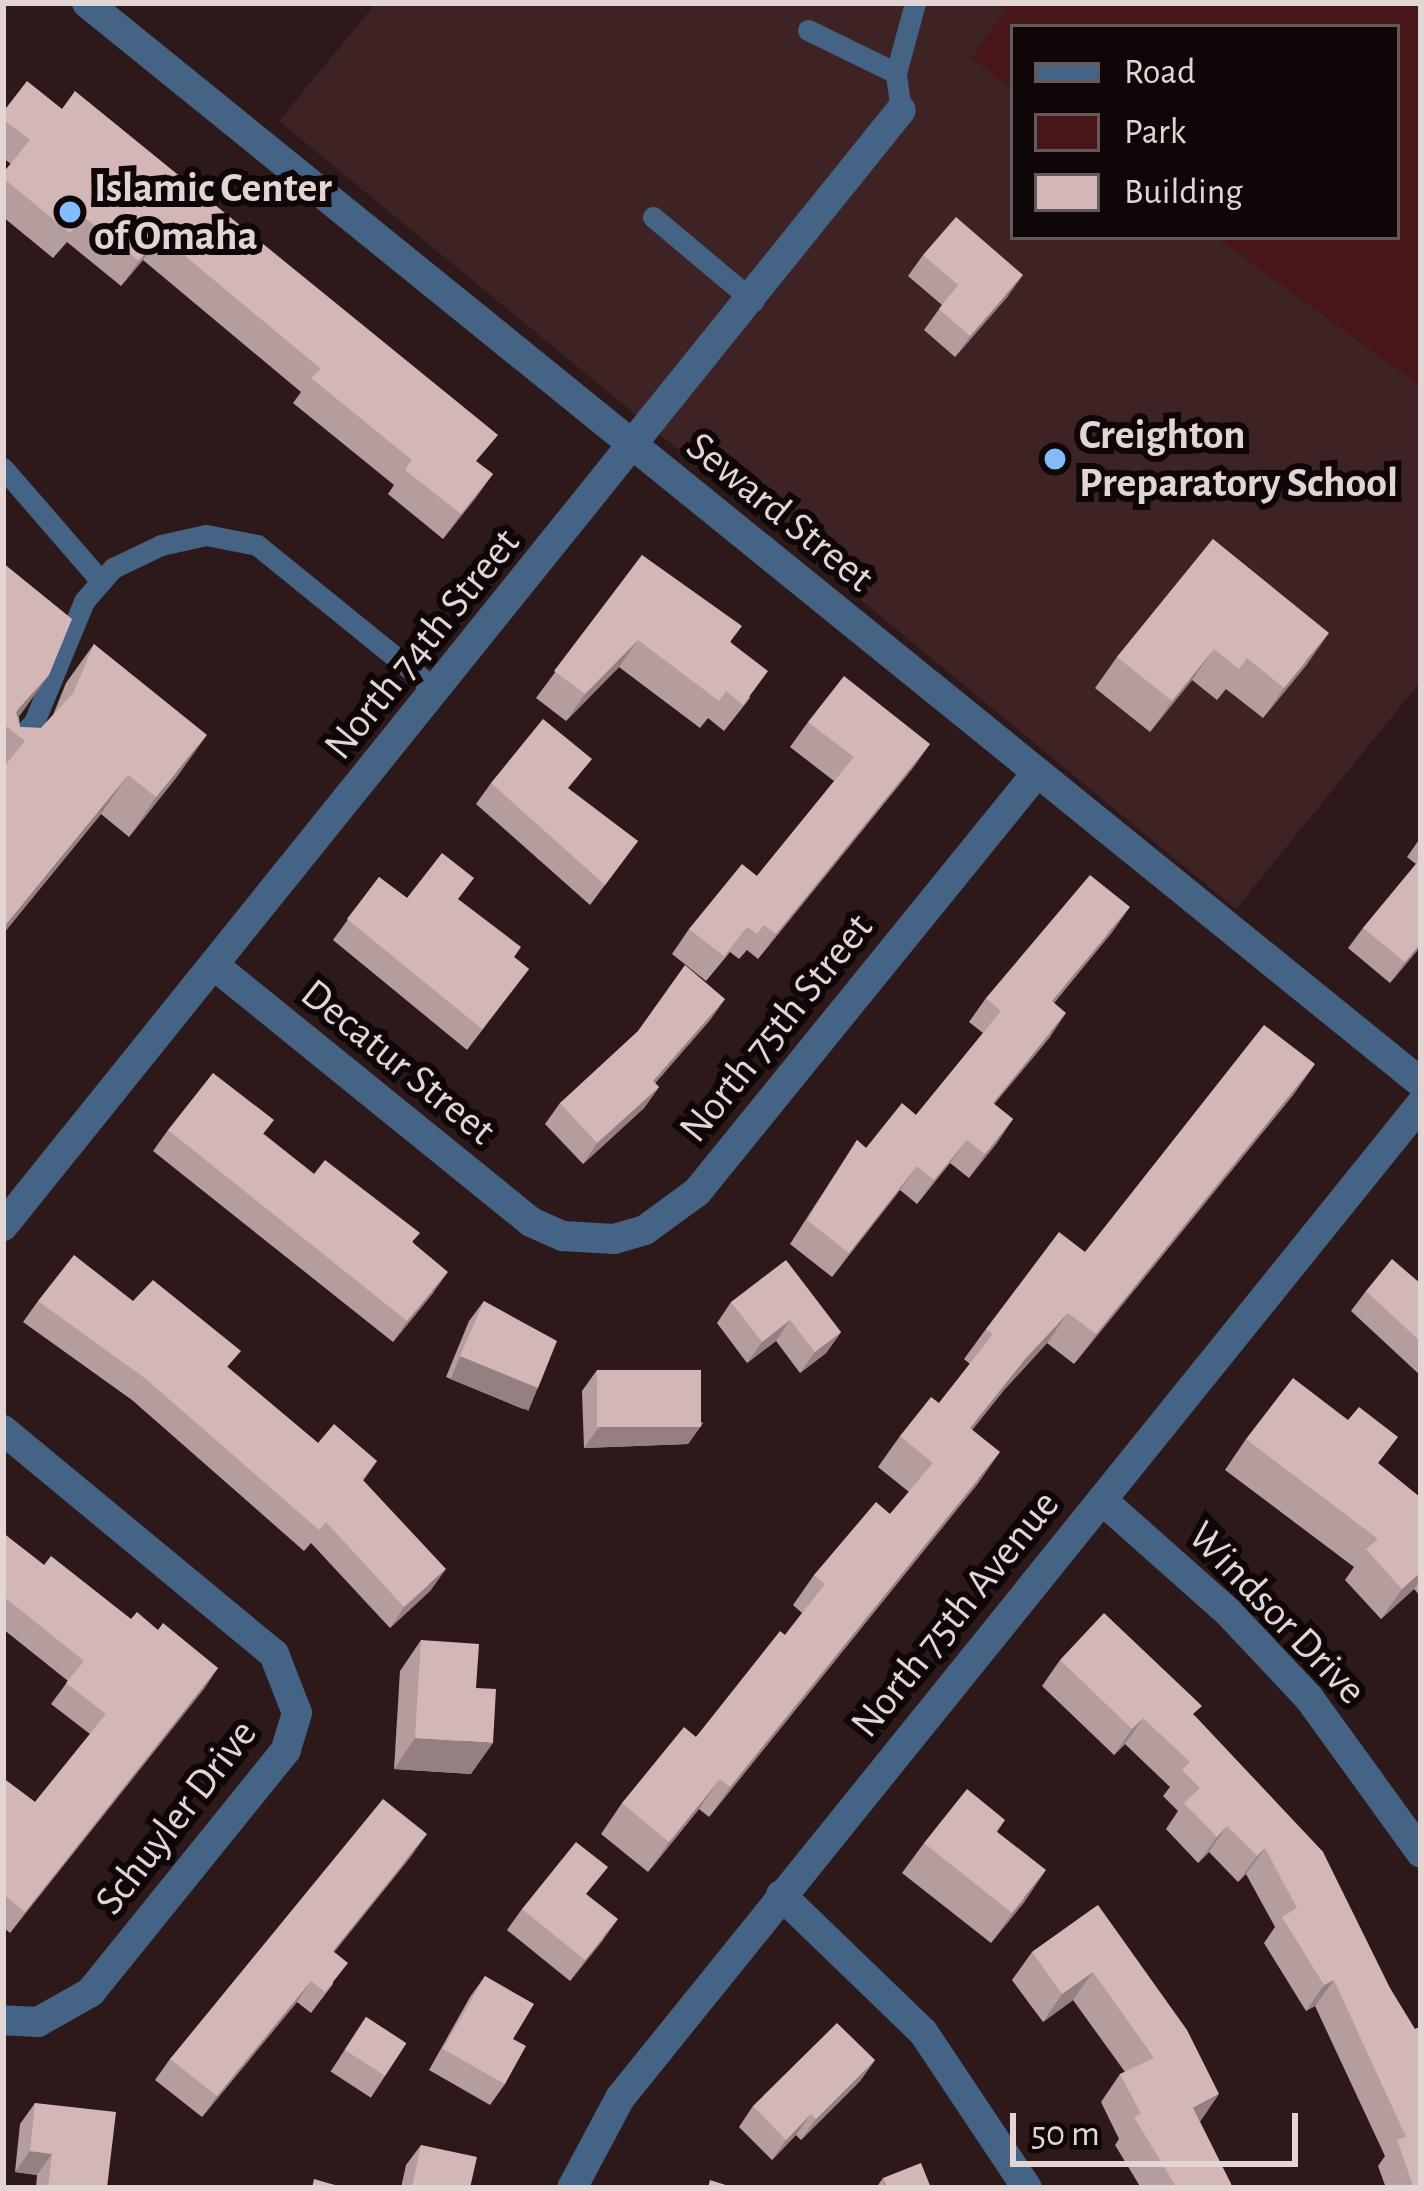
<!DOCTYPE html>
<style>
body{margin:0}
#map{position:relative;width:1424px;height:2191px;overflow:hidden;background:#2d1919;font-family:"Alegreya Sans",sans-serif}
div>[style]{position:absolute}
.built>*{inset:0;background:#3d2323}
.green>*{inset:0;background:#481519}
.lane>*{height:21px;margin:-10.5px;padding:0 10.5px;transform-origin:10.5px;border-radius:10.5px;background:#456384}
.street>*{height:30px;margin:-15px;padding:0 15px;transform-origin:15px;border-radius:15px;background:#456384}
.wall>*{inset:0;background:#b59d9d;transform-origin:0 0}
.shaded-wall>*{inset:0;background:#948080;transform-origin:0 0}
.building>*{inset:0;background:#d3b7b7;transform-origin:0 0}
.dots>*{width:33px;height:33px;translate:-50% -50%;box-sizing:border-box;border:6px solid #0f0707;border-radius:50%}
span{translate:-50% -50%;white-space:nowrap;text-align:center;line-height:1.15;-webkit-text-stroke:12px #0f0707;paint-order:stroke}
.poi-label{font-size:42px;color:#e4d5d5;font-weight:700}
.left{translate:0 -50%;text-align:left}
.street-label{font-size:42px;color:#e4d5d5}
.frame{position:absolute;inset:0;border:6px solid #e4d5d5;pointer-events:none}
.legend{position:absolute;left:1010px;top:24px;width:390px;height:216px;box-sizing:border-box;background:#0f0707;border:3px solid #645959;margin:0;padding:15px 21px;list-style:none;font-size:36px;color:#e4d5d5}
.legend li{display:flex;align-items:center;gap:24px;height:60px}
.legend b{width:60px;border:3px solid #645959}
.scale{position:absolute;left:1010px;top:2113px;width:288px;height:54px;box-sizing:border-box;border:6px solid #e4d5d5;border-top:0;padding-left:15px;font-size:36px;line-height:42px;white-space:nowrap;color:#e4d5d5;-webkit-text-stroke:9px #0f0707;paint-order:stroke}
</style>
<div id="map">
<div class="built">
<i style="clip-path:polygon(evenodd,376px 3px,1421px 3px,1421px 681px,1236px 909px,279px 121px,376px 3px,1013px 27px,1397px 27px,1397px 237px,1013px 237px,1013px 27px)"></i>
</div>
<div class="green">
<i style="clip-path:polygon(999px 3px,1421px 3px,1421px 387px,1216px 237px,1397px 237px,1397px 27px,1013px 27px,1013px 89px,971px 58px,1006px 10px)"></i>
</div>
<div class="lane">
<i style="left:808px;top:30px;width:98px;rotate:26deg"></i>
<i style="left:901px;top:110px;width:37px;rotate:-98deg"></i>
<i style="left:896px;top:73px;width:73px;rotate:-74.8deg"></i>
<i style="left:653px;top:217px;width:131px;rotate:40deg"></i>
<i style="left:3px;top:468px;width:150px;rotate:49.1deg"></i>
<i style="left:3px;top:756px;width:46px;rotate:-47.6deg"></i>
<i style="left:34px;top:722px;width:131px;rotate:-67.5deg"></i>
<i style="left:84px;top:601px;width:44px;rotate:-48.7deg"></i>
<i style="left:113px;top:568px;width:53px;rotate:-25.6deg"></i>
<i style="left:161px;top:545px;width:46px;rotate:-12.5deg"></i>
<i style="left:206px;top:535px;width:52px;rotate:11.1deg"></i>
<i style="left:257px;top:545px;width:232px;rotate:39deg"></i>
</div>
<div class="street">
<i style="left:87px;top:3px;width:1716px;rotate:38.99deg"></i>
<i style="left:215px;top:966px;width:407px;rotate:39deg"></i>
<i style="left:531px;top:1222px;width:35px;rotate:24deg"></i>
<i style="left:563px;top:1236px;width:51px;rotate:3.4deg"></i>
<i style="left:614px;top:1239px;width:32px;rotate:-16deg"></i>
<i style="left:645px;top:1230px;width:64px;rotate:-36.2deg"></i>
<i style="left:697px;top:1192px;width:538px;rotate:-50.96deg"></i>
<i style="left:3px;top:1226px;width:1432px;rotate:-51.18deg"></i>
<i style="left:3px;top:1430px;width:352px;rotate:39.6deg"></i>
<i style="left:274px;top:1654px;width:63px;rotate:68.7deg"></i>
<i style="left:297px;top:1713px;width:39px;rotate:107deg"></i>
<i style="left:286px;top:1750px;width:311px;rotate:128.9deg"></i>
<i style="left:91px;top:1992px;width:61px;rotate:150.5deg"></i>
<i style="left:38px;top:2022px;width:35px;rotate:-177deg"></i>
<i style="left:1102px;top:1500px;width:169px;rotate:41.6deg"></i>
<i style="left:1228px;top:1612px;width:118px;rotate:46.7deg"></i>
<i style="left:1309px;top:1698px;width:191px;rotate:54.1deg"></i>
<i style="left:781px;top:1895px;width:197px;rotate:44deg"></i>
<i style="left:923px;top:2032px;width:187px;rotate:56.3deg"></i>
<i style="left:572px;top:2188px;width:102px;rotate:-61.9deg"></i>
<i style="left:620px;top:2098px;width:1277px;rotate:-51.14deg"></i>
</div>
<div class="wall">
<i style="clip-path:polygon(3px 112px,493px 474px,443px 539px,388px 494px,394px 485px,293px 403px,301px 392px,143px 260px,121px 286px,67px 242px,53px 258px,3px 217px,3px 173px,11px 164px,3px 158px)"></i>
<i style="clip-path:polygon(923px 255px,1008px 296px,955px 357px,924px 330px,942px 305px,908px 276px)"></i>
<i style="clip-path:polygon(1213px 539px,1308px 663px,1263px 718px,1226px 689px,1217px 700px,1192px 680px,1150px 732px,1095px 688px,1117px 657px)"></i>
<i style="clip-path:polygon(642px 555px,731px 642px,750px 698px,724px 731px,708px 718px,700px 728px,619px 667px,566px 721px,536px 698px)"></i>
<i style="clip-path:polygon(3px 563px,20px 727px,41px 728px,53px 715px,66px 683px,94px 644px,179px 774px,129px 837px,101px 814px,3px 934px)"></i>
<i style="clip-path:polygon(808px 722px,930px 744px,912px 769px,758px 959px,747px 950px,739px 959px,730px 952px,706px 981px,672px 954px,689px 929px,757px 876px,834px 781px,790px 747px)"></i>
<i style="clip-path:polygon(491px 783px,638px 841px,590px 905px,476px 804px)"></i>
<i style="clip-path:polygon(1421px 837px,1421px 946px,1390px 983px,1348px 948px,1363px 928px,1416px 864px,1407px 857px)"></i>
<i style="clip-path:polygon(379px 877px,407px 898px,459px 900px,514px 957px,529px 969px,467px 1050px,333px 940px)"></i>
<i style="clip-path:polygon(1113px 931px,1054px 1003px,1050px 1037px,994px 1104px,1013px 1119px,969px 1178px,950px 1163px,917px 1204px,900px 1190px,832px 1277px,790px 1244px,857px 1140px,866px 1148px,916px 1115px,983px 1033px,969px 1022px,986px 998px)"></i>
<i style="clip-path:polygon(725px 999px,710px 1020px,655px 1083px,659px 1087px,644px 1108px,583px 1164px,545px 1124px,560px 1103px)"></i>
<i style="clip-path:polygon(1315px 1064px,1293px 1095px,1074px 1364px,1047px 1343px,1004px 1390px,972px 1430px,979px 1482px,709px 1817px,699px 1809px,648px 1872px,601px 1834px,622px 1803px,696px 1737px,785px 1635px,802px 1613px,793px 1605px,814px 1575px,890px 1514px,909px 1492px,878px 1467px,900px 1436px,939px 1403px,970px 1364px,964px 1359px,986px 1329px,1085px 1252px)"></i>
<i style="clip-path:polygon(168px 1130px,264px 1134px,314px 1174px,413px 1242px,433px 1293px,393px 1342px,153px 1151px)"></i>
<i style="clip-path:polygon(1421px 1284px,1421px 1376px,1351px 1311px,1366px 1291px)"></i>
<i style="clip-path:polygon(38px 1301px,133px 1301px,229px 1368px,318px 1443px,377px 1461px,363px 1481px,431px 1590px,390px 1628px,311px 1543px,304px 1551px,132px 1400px,23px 1322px)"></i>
<i style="clip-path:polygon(484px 1301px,538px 1388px,523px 1409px,446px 1377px,469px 1321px)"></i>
<i style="clip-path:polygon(731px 1302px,841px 1332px,826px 1353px,800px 1373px,776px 1341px,747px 1363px,717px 1323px)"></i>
<i style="clip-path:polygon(597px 1370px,703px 1423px,688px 1444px,584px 1448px,582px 1391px)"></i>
<i style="clip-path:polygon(1246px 1439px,1379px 1464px,1421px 1498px,1421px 1597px,1414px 1589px,1381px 1619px,1345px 1580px,1354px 1567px,1225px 1470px)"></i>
<i style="clip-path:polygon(3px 1533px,44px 1565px,131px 1619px,158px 1630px,218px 1668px,10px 1933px,3px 1927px,3px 1778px,35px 1802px,90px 1734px,51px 1704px,68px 1681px,3px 1629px)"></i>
<i style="clip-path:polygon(421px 1640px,471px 1774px,394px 1769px,400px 1671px)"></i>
<i style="clip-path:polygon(1060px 1660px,1195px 1716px,1323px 1852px,1421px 2188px,1386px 2188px,1378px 2166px,1385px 2156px,1315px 2006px,1306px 2011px,1264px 1943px,1275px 1927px,1246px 1874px,1238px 1882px,1209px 1852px,1198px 1863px,1166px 1829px,1178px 1811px,1163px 1796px,1170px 1787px,1125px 1744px,1114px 1755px,1042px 1686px)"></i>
<i style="clip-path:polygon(1005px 1820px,997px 1832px,1025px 1901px,991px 1943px,902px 1873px,924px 1843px)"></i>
<i style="clip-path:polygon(412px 1855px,334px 1952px,333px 1984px,311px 2013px,297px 2002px,202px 2117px,155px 2080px,170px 2059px)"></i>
<i style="clip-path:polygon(588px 1895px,603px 1940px,570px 1981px,507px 1930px,522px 1909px)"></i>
<i style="clip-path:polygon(1098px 1905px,1200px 2122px,1233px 2188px,1141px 2188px,1115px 2145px,1119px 2139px,1101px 2102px,1120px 2074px,1125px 2072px,1073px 2000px,1043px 2022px,1012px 1980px,1032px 1952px)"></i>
<i style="clip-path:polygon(485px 1976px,513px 2039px,505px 2084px,490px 2105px,429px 2070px,470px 1997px)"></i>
<i style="left:366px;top:2017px;width:48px;height:65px;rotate:33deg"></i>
<i style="clip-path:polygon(875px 2060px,860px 2081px,801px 2140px,796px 2135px,772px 2160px,739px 2127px,753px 2106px)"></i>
<i style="clip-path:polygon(35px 2103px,107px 2188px,36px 2188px,37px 2175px,15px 2172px,20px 2124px)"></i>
<i style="clip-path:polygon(421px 2145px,470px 2188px,401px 2188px,406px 2165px)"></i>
<i style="clip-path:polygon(883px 2178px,887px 2188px,876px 2188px)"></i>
</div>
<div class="shaded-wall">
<i style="clip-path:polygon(160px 235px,143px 260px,121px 286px,139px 261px)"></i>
<i style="clip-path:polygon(1023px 275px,1008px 296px,955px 357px,970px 336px)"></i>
<i style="clip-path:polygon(493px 474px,475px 499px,443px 539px,461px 514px)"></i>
<i style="clip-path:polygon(1329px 633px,1308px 663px,1263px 718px,1284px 688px)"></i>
<i style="clip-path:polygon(638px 640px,619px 667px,566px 721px,585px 694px)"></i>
<i style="clip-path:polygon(1214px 649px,1192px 680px,1150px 732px,1172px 701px)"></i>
<i style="clip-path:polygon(49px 675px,21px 714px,9px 728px,16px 712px)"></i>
<i style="clip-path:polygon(207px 735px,179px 774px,129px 837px,156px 797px)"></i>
<i style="clip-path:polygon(930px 744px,912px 769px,758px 959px,776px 934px)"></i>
<i style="clip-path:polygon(128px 775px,101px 814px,3px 934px,3px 928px)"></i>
<i style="clip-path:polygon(1130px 907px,1113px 931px,1035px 1025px,1052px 1001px)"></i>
<i style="clip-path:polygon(1421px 943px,1421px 946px,1390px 983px,1405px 962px)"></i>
<i style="clip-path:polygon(725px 999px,710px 1020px,639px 1102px,653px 1081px)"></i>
<i style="clip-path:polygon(1066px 1013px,1050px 1037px,976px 1126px,993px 1103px)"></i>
<i style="clip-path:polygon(1315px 1064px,1293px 1095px,1074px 1364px,1096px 1334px)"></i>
<i style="clip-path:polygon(659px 1087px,644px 1108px,583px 1164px,597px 1143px)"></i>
<i style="clip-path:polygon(1013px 1119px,997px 1143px,969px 1178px,985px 1154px)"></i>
<i style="clip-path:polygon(967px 1140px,950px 1163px,917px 1204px,934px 1180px)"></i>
<i style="clip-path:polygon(917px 1166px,900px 1190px,832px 1277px,849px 1253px)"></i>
<i style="clip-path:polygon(448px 1272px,433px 1293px,393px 1342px,407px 1321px)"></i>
<i style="clip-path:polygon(1068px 1313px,1047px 1343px,1004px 1390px,949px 1459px,970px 1428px,1025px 1359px)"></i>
<i style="clip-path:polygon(790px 1320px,776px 1341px,747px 1363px,762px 1342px)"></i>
<i style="clip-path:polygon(841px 1332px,826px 1353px,800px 1373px,815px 1352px)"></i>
<i style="left:460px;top:1356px;width:84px;height:25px;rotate:22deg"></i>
<i style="clip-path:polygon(703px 1423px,688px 1444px,584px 1448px,599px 1427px)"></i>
<i style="clip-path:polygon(1000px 1452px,979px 1482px,709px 1817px,730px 1787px)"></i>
<i style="clip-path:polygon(446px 1569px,431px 1590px,390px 1628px,404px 1607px)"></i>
<i style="clip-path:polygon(1421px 1572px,1421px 1579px,1414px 1589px,1381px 1619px,1402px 1589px)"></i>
<i style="clip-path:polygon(218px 1668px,204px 1689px,10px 1933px,25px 1912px)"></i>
<i style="clip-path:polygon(1143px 1718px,1125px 1744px,1114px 1755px,1132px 1729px)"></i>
<i style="clip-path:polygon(415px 1738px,493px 1743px,471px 1774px,394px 1769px)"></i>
<i style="clip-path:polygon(720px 1779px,699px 1809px,648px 1872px,669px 1842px)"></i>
<i style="clip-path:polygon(1227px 1826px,1209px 1852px,1198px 1863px,1217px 1837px)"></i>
<i style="clip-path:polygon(427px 1834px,412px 1855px,318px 1972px,333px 1951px)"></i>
<i style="clip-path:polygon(1265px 1848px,1246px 1874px,1238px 1882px,1257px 1856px)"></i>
<i style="clip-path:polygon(1046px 1870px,1025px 1901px,991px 1943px,1012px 1913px)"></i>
<i style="clip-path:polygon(618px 1919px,603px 1940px,570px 1981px,585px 1960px)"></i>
<i style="clip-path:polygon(1093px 1972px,1073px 2000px,1043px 2022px,1062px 1994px)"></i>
<i style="clip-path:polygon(1334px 1980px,1315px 2006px,1306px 2011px,1324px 1985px)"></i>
<i style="clip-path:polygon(311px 1981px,297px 2002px,202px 2117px,217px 2096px)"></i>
<i style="clip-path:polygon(875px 2060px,860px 2081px,801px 2140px,816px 2119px)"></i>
<i style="clip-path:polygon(1219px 2094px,1200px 2122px,1193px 2108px)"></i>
<i style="clip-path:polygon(811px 2114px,796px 2135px,772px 2160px,786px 2140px)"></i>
<i style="clip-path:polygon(30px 2151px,52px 2154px,37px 2175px,15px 2172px)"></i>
</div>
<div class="building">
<i style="clip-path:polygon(27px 81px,62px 109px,75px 91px,498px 435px,476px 461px,493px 474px,461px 514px,405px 470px,412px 460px,311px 378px,321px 369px,160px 235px,139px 261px,84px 217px,70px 233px,3px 178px,3px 173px,30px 140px,3px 119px,3px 112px)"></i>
<i style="clip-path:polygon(956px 217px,1023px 275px,970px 336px,939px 309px,958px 285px,923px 255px)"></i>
<i style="clip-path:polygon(1213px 539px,1329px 633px,1284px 688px,1247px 658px,1239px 669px,1214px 649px,1172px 701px,1117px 657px)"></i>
<i style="clip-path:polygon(642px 555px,742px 626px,730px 642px,768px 671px,743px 705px,726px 691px,719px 701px,638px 640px,585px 694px,554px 671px)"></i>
<i style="clip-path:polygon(3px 563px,72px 619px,49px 675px,16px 712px,20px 727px,41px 728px,73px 693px,94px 644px,207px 735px,156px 797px,128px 775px,3px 928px,3px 768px,25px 741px,3px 724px)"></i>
<i style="clip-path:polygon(844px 676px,930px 744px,776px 934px,764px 925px,757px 934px,747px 927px,724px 956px,689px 929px,742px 864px,757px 876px,854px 757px,808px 722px)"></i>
<i style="clip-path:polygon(543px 719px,592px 759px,568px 788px,638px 841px,605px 885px,491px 783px)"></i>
<i style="clip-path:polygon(442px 853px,474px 878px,458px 899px,521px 947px,514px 957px,529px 969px,482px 1029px,347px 919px,379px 877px,407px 898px)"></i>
<i style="clip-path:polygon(1421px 858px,1421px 943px,1405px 962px,1363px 928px)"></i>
<i style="clip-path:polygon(1090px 875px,1130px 907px,1052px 1001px,1066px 1013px,993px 1103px,1013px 1119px,985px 1154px,967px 1140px,934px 1180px,917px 1166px,849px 1253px,807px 1220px,857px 1140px,866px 1148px,902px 1103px,916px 1115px,1001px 1011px,986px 998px)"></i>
<i style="clip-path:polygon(685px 965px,725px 999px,653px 1081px,659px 1087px,597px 1143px,560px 1103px,638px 1031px)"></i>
<i style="clip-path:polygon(1264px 1025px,1315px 1064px,1096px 1334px,1068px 1313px,1025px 1359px,970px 1428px,1000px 1452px,730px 1787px,720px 1779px,669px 1842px,622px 1803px,684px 1727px,696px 1737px,780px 1631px,785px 1635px,825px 1584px,814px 1575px,876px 1502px,890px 1514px,933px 1463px,900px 1436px,931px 1397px,939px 1403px,993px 1334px,986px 1329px,1059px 1232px,1085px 1252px)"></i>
<i style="clip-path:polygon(213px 1073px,274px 1120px,263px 1134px,314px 1174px,325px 1160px,420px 1233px,412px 1242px,448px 1272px,407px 1321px,168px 1130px)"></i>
<i style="clip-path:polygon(74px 1255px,133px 1301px,153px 1280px,241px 1351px,227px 1367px,318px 1443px,334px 1424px,377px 1461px,362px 1479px,446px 1569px,404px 1607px,326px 1522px,319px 1530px,146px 1379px,38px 1301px)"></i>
<i style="clip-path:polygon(1392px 1259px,1421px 1284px,1421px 1342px,1366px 1291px)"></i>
<i style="clip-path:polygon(786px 1260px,841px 1332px,815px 1352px,790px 1320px,762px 1342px,731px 1302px)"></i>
<i style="clip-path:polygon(484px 1301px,557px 1341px,538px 1388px,460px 1356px)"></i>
<i style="left:597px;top:1370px;width:104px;height:57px"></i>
<i style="clip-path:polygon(1293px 1378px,1348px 1420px,1359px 1407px,1398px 1437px,1378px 1463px,1421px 1498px,1421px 1572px,1402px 1589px,1366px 1549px,1378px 1539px,1246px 1439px)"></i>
<i style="clip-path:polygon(3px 1533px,44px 1565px,51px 1556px,131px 1619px,137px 1612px,158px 1630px,163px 1623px,218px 1668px,25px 1912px,3px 1894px,3px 1778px,35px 1802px,106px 1714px,66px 1683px,84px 1661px,3px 1596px)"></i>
<i style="clip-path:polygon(1104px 1613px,1202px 1706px,1193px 1714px,1323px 1852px,1390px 1988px,1415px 2029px,1421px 2026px,1421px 2188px,1414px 2188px,1397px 2140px,1406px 2137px,1334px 1980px,1324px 1985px,1282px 1917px,1297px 1908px,1265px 1848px,1257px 1856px,1227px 1826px,1217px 1837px,1184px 1803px,1200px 1788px,1182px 1770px,1190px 1762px,1143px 1718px,1132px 1729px,1060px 1660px)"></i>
<i style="clip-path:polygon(421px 1640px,479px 1644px,476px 1688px,496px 1689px,493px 1743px,415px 1738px)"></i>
<i style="clip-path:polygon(967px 1789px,1005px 1820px,996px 1831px,1046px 1870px,1012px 1913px,924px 1843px)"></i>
<i style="clip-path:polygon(383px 1799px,427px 1834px,333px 1951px,348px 1963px,325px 1992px,311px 1981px,217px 2096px,170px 2059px)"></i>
<i style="clip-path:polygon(576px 1842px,608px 1867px,586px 1894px,618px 1919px,585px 1960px,522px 1909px)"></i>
<i style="clip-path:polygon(1098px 1905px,1187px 2030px,1219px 2094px,1193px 2108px,1233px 2188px,1177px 2188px,1134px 2117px,1141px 2114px,1120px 2074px,1154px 2058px,1093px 1972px,1062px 1994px,1032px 1952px)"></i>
<i style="clip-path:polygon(485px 1976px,534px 2004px,513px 2039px,526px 2046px,505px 2084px,443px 2049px)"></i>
<i style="left:366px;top:2017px;width:48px;height:39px;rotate:33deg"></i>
<i style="clip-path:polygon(837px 2023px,875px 2060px,816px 2119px,811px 2114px,786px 2140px,753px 2106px)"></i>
<i style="clip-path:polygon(35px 2103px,116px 2112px,107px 2188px,48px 2188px,52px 2154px,30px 2151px)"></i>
<i style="clip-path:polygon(421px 2145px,477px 2157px,470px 2188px,412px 2188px)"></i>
<i style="clip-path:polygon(921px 2163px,931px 2188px,887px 2188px,883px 2178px)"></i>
<i style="clip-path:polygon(314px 2179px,345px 2188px,312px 2188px)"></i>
<i style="clip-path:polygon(710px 2180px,735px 2188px,708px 2188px)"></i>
</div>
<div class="dots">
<i style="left:70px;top:212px;background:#82bcfa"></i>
<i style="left:1055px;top:459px;background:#82bcfa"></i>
</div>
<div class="poi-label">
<span class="left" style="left:94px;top:212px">Islamic Center<br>of Omaha</span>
<span class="left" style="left:1079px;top:459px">Creighton<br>Preparatory School</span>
</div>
<div class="street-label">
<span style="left:780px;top:512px;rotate:39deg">Seward Street</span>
<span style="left:422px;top:644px;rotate:-51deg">North 74th Street</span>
<span style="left:776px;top:1028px;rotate:-51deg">North 75th Street</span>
<span style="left:398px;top:1062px;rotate:39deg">Decatur Street</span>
<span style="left:1277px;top:1613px;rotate:46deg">Windsor Drive</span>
<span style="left:955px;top:1614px;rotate:-51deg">North 75th Avenue</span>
<span style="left:176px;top:1817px;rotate:-52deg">Schuyler Drive</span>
</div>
<div class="frame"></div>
<ul class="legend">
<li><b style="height:15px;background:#456384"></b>Road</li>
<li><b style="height:33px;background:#481519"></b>Park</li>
<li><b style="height:33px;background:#d3b7b7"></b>Building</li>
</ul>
<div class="scale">50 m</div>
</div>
